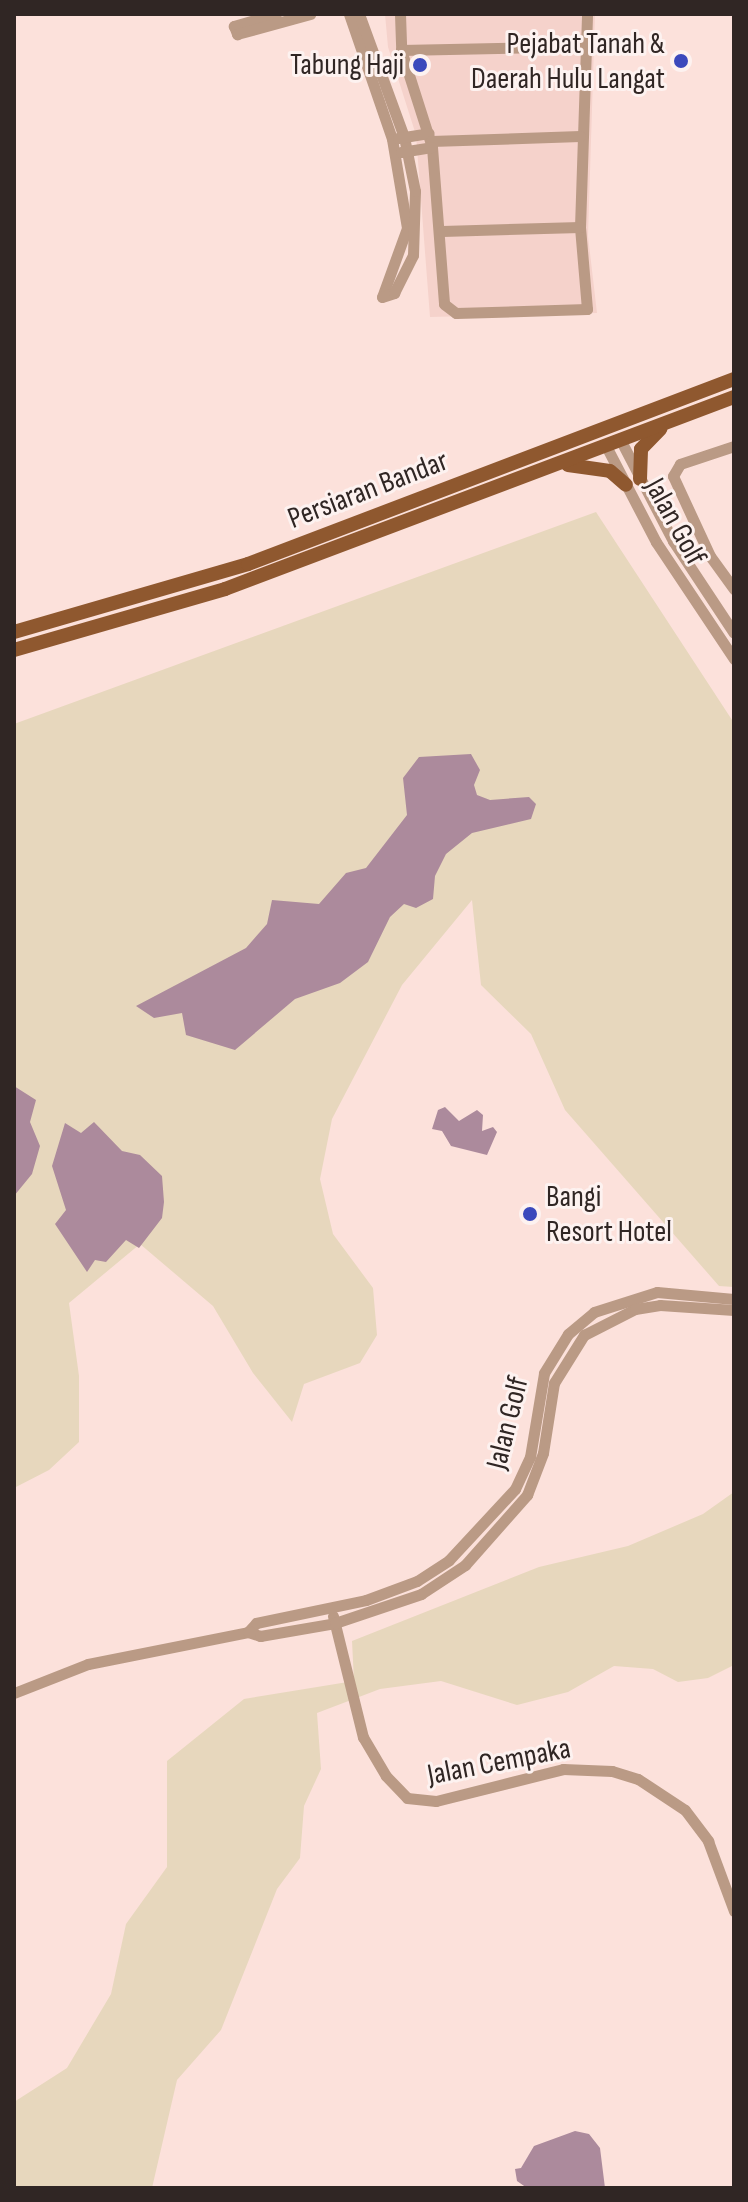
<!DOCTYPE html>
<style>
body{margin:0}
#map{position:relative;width:748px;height:2202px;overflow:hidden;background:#fce1db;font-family:"Sofia Sans Condensed",sans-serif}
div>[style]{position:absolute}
.built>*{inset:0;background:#f5d2cb}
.green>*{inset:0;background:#e7d7bd}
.water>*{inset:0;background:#ac8a9c}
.minor>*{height:11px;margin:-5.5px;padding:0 5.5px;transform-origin:5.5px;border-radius:5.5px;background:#ba9a85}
.major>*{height:14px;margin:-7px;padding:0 7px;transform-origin:7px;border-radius:7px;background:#8f582f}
.dots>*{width:22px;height:22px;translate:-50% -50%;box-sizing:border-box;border:4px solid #fdf2f0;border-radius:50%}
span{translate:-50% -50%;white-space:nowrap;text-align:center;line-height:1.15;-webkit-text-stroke:6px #fdf2f0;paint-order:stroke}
.poi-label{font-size:30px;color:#302624}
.right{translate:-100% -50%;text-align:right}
.left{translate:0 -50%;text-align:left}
.street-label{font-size:30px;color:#302624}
.frame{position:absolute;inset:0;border:16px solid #302624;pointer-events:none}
</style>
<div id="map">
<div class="built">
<i style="clip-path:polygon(385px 14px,595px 14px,588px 236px,597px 313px,430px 317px,416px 135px,388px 47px)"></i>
</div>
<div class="green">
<i style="clip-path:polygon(596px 512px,734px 723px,734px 1287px,719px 1286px,565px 1110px,531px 1034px,481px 985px,472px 900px,402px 985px,332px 1119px,320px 1179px,333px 1234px,373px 1288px,377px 1335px,360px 1363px,304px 1384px,292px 1422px,253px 1373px,213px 1306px,140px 1244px,69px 1303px,79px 1376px,79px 1442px,49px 1470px,14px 1488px,14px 724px)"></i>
<i style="clip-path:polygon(734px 1492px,734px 1665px,708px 1678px,678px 1682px,653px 1669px,614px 1666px,568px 1692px,517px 1705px,441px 1681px,380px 1689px,317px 1713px,321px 1769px,304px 1806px,300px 1858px,277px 1889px,221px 2030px,177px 2080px,152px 2188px,14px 2188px,14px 2102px,67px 2068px,111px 1994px,126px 1924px,167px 1867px,167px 1761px,244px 1699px,354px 1681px,352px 1641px,539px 1567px,628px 1546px,703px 1514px)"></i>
</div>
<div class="water">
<i style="clip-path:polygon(471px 754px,480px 770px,474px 785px,477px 795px,490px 800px,529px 797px,536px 804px,531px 819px,472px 833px,446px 854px,435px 876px,433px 899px,416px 908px,404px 904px,390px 917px,368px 962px,340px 983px,295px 999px,235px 1050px,186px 1035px,182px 1013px,154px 1018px,136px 1006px,246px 948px,267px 924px,272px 900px,319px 904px,346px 873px,366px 868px,407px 815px,403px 778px,419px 757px)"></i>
<i style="clip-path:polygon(14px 1086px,36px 1100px,30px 1122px,40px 1146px,32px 1174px,14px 1196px)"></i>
<i style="clip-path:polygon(445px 1107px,459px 1121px,477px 1110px,483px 1115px,482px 1131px,493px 1127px,497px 1132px,487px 1155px,451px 1146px,442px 1131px,432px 1129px,438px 1110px)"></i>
<i style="clip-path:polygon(94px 1122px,122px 1151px,140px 1155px,162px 1176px,164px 1202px,162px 1218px,139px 1248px,126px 1240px,106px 1262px,95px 1260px,87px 1272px,55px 1224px,66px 1210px,52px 1166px,65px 1123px,81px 1133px)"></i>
<i style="clip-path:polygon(575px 2131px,589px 2134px,600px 2148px,605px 2188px,527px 2188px,517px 2181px,515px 2169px,521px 2168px,534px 2146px)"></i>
</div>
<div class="minor">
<i style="left:276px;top:14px;width:44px;rotate:164.1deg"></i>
<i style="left:234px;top:26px;width:9px;rotate:69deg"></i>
<i style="left:237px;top:34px;width:76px;rotate:-15.3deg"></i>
<i style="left:349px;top:14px;width:132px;rotate:71deg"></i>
<i style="left:392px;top:139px;width:90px;rotate:80.4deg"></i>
<i style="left:407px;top:228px;width:73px;rotate:109.9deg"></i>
<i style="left:382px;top:297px;width:13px;rotate:-18deg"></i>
<i style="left:394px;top:293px;width:42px;rotate:-63.4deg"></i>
<i style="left:413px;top:255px;width:64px;rotate:-88.2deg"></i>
<i style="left:415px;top:191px;width:55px;rotate:-101.5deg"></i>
<i style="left:404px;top:137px;width:131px;rotate:-110.1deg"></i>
<i style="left:400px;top:14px;width:36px;rotate:88deg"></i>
<i style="left:401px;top:50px;width:102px;rotate:72.3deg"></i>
<i style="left:432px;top:147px;width:157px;rotate:85.6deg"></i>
<i style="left:444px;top:304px;width:15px;rotate:37deg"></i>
<i style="left:456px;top:313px;width:131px;rotate:-1.7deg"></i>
<i style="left:587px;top:309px;width:82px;rotate:-94.9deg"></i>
<i style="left:580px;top:227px;width:213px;rotate:-88.1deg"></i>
<i style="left:401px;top:50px;width:184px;rotate:-1.2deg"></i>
<i style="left:398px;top:138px;width:31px;rotate:-9deg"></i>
<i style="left:431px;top:141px;width:149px;rotate:-1.9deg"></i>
<i style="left:401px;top:152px;width:31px;rotate:-9deg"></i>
<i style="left:442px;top:231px;width:138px;rotate:-1.7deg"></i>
<i style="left:621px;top:441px;width:113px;rotate:62.5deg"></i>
<i style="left:673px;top:541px;width:110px;rotate:56.5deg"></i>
<i style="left:606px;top:446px;width:108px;rotate:62.5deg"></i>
<i style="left:656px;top:542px;width:141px;rotate:56.3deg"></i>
<i style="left:734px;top:446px;width:57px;rotate:161.6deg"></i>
<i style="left:680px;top:464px;width:14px;rotate:120deg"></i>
<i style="left:673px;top:476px;width:88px;rotate:65.2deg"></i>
<i style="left:710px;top:556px;width:41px;rotate:54deg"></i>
<i style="left:333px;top:1616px;width:125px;rotate:76.1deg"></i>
<i style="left:363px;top:1737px;width:45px;rotate:59.5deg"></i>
<i style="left:386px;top:1776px;width:30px;rotate:46deg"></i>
<i style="left:407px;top:1798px;width:29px;rotate:6deg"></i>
<i style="left:436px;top:1801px;width:131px;rotate:-14.1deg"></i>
<i style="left:563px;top:1769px;width:49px;rotate:2.3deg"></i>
<i style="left:612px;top:1771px;width:27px;rotate:17deg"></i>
<i style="left:638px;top:1779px;width:56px;rotate:33.4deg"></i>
<i style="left:685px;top:1810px;width:39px;rotate:53deg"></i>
<i style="left:708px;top:1841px;width:75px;rotate:69.6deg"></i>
<i style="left:248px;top:1632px;width:12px;rotate:-48deg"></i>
<i style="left:256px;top:1623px;width:112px;rotate:-11.8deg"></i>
<i style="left:366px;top:1600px;width:54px;rotate:-20.4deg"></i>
<i style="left:417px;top:1581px;width:38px;rotate:-33deg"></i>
<i style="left:449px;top:1560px;width:97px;rotate:-47.1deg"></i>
<i style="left:515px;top:1489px;width:35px;rotate:-65deg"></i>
<i style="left:530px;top:1457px;width:85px;rotate:-80.5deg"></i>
<i style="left:544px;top:1373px;width:46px;rotate:-58.4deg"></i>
<i style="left:568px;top:1334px;width:34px;rotate:-40deg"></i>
<i style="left:594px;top:1312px;width:66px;rotate:-17.6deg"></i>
<i style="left:657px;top:1292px;width:77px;rotate:5.2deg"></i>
<i style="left:14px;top:1693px;width:79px;rotate:-21.4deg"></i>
<i style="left:88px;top:1664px;width:163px;rotate:-11.3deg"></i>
<i style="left:248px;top:1632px;width:13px;rotate:18deg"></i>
<i style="left:260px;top:1636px;width:76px;rotate:-9.8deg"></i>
<i style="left:335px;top:1623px;width:91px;rotate:-18.6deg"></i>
<i style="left:421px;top:1594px;width:53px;rotate:-33.4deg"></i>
<i style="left:465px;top:1565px;width:94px;rotate:-48.5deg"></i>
<i style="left:527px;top:1495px;width:45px;rotate:-69.1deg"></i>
<i style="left:543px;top:1453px;width:71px;rotate:-81.1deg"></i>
<i style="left:554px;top:1383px;width:57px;rotate:-58deg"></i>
<i style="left:584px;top:1335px;width:57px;rotate:-27deg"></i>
<i style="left:635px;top:1309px;width:25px;rotate:-9deg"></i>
<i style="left:660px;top:1305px;width:74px;rotate:3.9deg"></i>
</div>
<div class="major">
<i style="left:568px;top:465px;width:42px;rotate:8.1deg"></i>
<i style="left:610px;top:471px;width:21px;rotate:41deg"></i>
<i style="left:640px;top:479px;width:30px;rotate:-88deg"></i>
<i style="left:641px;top:449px;width:28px;rotate:-46deg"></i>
<i style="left:14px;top:632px;width:244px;rotate:-16.2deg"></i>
<i style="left:248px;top:564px;width:520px;rotate:-20.84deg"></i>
<i style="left:14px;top:650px;width:220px;rotate:-16.1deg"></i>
<i style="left:225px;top:589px;width:544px;rotate:-20.67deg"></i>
</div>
<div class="dots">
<i style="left:681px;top:61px;background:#3b49bc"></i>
<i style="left:420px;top:65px;background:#3b49bc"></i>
<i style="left:530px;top:1214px;background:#3b49bc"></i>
</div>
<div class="poi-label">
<span class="right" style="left:665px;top:61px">Pejabat Tanah &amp;<br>Daerah Hulu Langat</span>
<span class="right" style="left:404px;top:65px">Tabung Haji</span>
<span class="left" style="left:546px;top:1214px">Bangi<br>Resort Hotel</span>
</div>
<div class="street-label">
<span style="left:368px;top:490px;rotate:-21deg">Persiaran Bandar</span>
<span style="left:675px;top:522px;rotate:61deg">Jalan Golf</span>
<span style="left:508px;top:1423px;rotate:-76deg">Jalan Golf</span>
<span style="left:499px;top:1762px;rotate:-11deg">Jalan Cempaka</span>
</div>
<div class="frame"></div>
</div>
